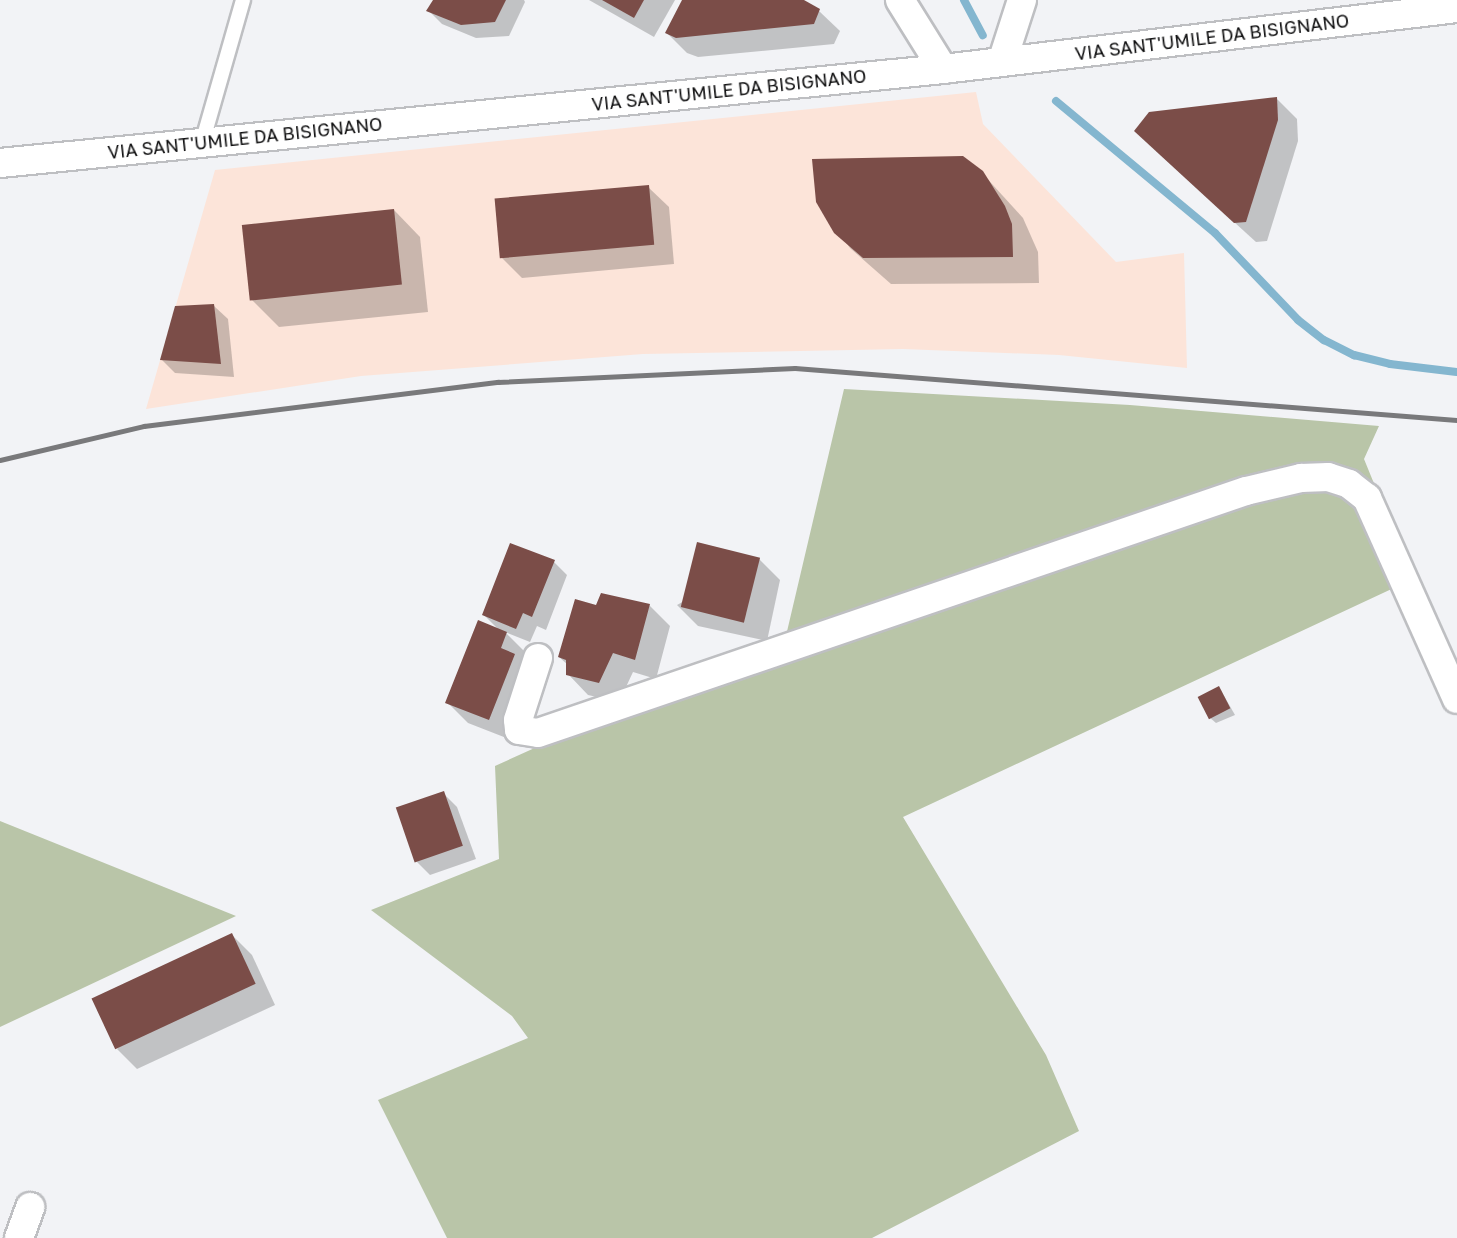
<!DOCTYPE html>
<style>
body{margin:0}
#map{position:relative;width:1457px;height:1238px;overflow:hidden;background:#f2f3f6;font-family:"Golos Text",sans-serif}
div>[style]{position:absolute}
.commercial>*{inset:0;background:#fce4d9}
.green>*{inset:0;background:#b9c5a8}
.shadow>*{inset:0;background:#0003}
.stream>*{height:8px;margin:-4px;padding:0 4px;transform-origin:4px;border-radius:4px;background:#84b6cf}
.building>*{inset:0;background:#7b4d48;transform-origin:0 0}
.roads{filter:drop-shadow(2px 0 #bebfc2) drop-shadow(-2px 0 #bebfc2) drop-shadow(0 2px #bebfc2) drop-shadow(0 -2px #bebfc2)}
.service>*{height:14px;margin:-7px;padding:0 7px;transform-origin:7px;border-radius:7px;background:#fff}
.minor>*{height:28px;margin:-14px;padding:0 14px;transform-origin:14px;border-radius:14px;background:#fff}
.rail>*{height:4.5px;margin:-2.25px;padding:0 2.25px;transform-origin:2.25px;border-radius:2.25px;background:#79797b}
span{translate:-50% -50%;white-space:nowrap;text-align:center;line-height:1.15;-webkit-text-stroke:6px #fff;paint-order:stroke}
.street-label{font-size:18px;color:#0f0f10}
</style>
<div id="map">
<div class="commercial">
<i style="clip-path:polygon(976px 92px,983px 124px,1116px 262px,1184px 253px,1187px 368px,1059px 355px,903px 349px,643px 354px,361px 376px,146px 409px,215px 170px)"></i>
</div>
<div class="green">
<i style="clip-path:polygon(844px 389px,1130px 405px,1379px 426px,1364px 459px,1413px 579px,903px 817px,1046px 1055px,1079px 1131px,872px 1238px,447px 1238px,378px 1100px,528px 1038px,512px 1016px,371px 910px,499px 859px,495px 766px,559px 737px,781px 657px)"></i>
<i style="clip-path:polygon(0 821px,236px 916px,0 1027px)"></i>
</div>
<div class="shadow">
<i style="clip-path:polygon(434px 0,524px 0,525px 2px,509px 36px,476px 38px,442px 24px,428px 10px)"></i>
<i style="clip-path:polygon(589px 0,675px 0,654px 37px)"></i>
<i style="clip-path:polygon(683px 0,801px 0,819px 11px,840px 31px,834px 44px,698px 57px,687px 53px,666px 32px)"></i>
<i style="clip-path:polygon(1276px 98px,1297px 119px,1298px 141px,1267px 241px,1256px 242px,1156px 151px)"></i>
<i style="clip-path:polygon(982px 173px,1023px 218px,1038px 252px,1039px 283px,891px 284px,850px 248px,817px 202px)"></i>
<i style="clip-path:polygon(648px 187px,669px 207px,674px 264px,522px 278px,502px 258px)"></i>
<i style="clip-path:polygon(394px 210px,420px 237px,428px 312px,279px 327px,252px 300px)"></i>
<i style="clip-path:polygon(214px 306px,228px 319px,234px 377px,175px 373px,161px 359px)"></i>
<i style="clip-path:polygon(759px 559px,780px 580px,767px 641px,698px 626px,677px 605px)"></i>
<i style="clip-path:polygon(554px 562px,567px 575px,546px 630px,537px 626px,530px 642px,505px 632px,527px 654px,509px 739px,468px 723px,447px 702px,499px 630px,484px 615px)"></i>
<i style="clip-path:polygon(649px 605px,670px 626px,656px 679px,633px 672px,619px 702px,588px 695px,568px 674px,568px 665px,559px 657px,597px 607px)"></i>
<i style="clip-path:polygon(1219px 687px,1235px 715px,1216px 723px,1209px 717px)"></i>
<i style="clip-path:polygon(443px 793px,457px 807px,476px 859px,430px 875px,417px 862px)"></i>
<i style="clip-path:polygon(232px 935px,252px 955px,275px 1005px,137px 1069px,117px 1049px)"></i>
</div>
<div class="stream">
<i style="left:964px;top:0;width:40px;rotate:62deg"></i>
<i style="left:1056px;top:101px;width:207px;rotate:39.7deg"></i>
<i style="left:1215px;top:233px;width:120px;rotate:46.3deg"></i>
<i style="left:1298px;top:320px;width:33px;rotate:38deg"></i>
<i style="left:1324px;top:340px;width:34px;rotate:27deg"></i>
<i style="left:1354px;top:355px;width:37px;rotate:14deg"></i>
<i style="left:1390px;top:364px;width:67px;rotate:6.8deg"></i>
</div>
<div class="building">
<i style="clip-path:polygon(433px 0,506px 0,495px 22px,461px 25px,426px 11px)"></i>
<i style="clip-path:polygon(602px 0,644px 0,634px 18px)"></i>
<i style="clip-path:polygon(682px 0,804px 0,820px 9px,814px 24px,676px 38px,665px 33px)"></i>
<i style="clip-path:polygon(1277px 97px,1278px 120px,1246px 222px,1234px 223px,1134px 131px,1149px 112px)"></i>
<i style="clip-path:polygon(963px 156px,983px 171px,1005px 206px,1012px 224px,1013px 257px,863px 258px,834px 233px,816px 202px,812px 159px)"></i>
<i style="left:649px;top:185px;width:60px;height:155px;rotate:85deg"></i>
<i style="left:394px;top:209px;width:76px;height:153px;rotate:84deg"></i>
<i style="clip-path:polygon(214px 304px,221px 364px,160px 360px,175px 306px)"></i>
<i style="left:697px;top:542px;width:65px;height:67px;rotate:14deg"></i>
<i style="clip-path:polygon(510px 543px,555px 560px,532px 617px,523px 613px,516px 629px,482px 615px)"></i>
<i style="clip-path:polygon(601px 593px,650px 604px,635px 660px,613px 653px,599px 683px,566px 675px,566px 660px,558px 657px,575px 599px,596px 605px)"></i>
<i style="clip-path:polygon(478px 620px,507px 632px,501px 648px,515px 654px,489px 720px,445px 703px)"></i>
<i style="left:1219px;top:686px;width:25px;height:24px;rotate:63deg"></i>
<i style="left:444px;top:791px;width:58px;height:51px;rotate:71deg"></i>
<i style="left:232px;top:933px;width:56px;height:155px;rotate:65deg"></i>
</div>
<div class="roads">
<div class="service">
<i style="left:202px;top:143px;width:149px;rotate:-74deg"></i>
</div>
<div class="minor">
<i style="left:900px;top:0;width:81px;rotate:58.1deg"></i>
<i style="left:1002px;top:62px;width:65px;rotate:-72.1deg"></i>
<i style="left:0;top:163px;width:948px;rotate:-5.69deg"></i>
<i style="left:943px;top:69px;width:518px;rotate:-6.77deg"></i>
<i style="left:538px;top:658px;width:65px;rotate:107.9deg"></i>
<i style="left:518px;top:720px;width:10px;rotate:84deg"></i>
<i style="left:519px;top:730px;width:19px;rotate:9deg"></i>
<i style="left:538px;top:733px;width:748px;rotate:-18.87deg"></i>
<i style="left:1246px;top:491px;width:57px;rotate:-13.3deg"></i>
<i style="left:1301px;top:478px;width:27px;rotate:-2deg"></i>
<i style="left:1328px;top:477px;width:22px;rotate:18deg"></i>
<i style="left:1349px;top:484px;width:23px;rotate:38deg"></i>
<i style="left:1367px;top:498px;width:220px;rotate:65.9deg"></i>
<i style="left:19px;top:1238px;width:33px;rotate:-70deg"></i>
</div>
</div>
<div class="rail">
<i style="left:0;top:460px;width:148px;rotate:-13.3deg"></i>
<i style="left:144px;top:426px;width:357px;rotate:-7.1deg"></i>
<i style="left:498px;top:382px;width:297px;rotate:-2.7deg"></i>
<i style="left:795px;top:368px;width:664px;rotate:4.49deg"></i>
</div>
<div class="street-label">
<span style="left:1212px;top:37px;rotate:-7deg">VIA SANT'UMILE DA BISIGNANO</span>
<span style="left:729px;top:90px;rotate:-6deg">VIA SANT'UMILE DA BISIGNANO</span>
<span style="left:245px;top:138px;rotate:-6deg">VIA SANT'UMILE DA BISIGNANO</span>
</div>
</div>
